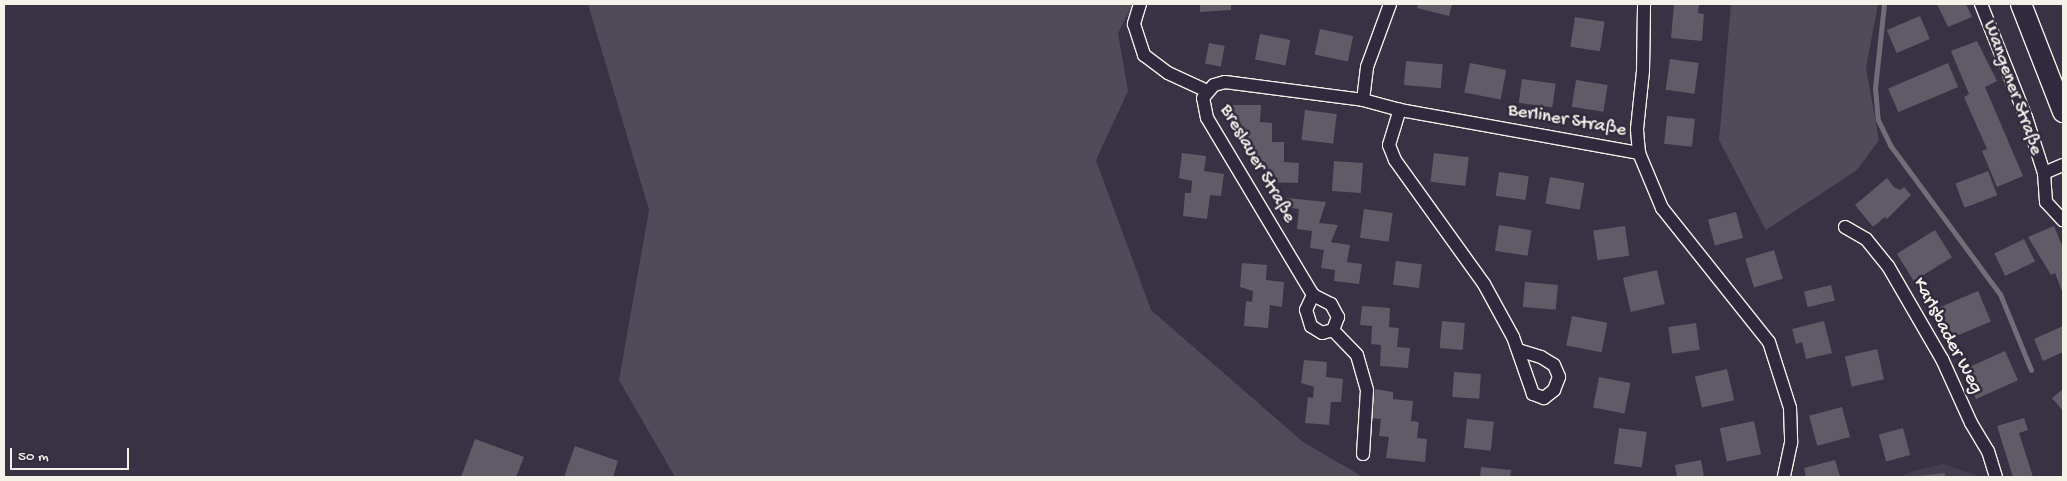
<!DOCTYPE html>
<meta charset="utf-8">
<style>
body{margin:0}
#map{position:relative;width:2067px;height:481px;overflow:hidden;background:#373244;font-family:"Gochi Hand",sans-serif}
div>[style]{position:absolute}
.built>*{inset:0;background:#433f4e}
.green>*{inset:0;background:#504b59}
.stream>*{height:5px;margin:-2.5px;padding:0 2.5px;transform-origin:2.5px;border-radius:2.5px;background:#726e77}
.building>*{inset:0;background:#5f5c67;transform-origin:0 0}
.roads{filter:drop-shadow(1px 0 #f4f1e8) drop-shadow(-1px 0 #f4f1e8) drop-shadow(0 1px #f4f1e8) drop-shadow(0 -1px #f4f1e8)}
.minor>*{height:12px;margin:-6px;padding:0 6px;transform-origin:6px;border-radius:6px;background:#2f2a3d}
.primary>*{height:20px;margin:-10px;padding:0 10px;transform-origin:10px;border-radius:10px;background:#2f2a3d}
span{translate:-50% -50%;white-space:nowrap;text-align:center;line-height:1.15;-webkit-text-stroke:5px #2f2a3d;paint-order:stroke}
.street-label{font-size:19px;color:#f4f1e8}
.frame{position:absolute;inset:0;border:5px solid #f4f1e8;pointer-events:none}
.scale{position:absolute;left:10px;top:448px;width:119px;height:22px;box-sizing:border-box;border:2px solid #f4f1e8;border-top:0;padding-left:6px;font-size:15px;line-height:18px;white-space:nowrap;color:#f4f1e8;-webkit-text-stroke:4px #2f2a3d;paint-order:stroke}
</style>
<div id="map">
<div class="built">
<i style="clip-path:polygon(1943px 464px,1981px 477px,1900px 477px,1913px 471px)"></i>
</div>
<div class="green">
<i style="clip-path:polygon(588px 4px,1133px 4px,1118px 33px,1128px 91px,1096px 160px,1151px 310px,1303px 442px,1363px 477px,675px 477px,619px 380px,649px 210px)"></i>
<i style="clip-path:polygon(1731px 4px,1878px 4px,1866px 68px,1879px 140px,1857px 170px,1766px 230px,1719px 140px)"></i>
</div>
<div class="stream">
<i style="left:1884px;top:4px;width:84px;rotate:96.1deg"></i>
<i style="left:1875px;top:88px;width:32px;rotate:85deg"></i>
<i style="left:1878px;top:120px;width:28px;rotate:64deg"></i>
<i style="left:1890px;top:145px;width:185px;rotate:53.6deg"></i>
<i style="left:2000px;top:294px;width:82px;rotate:67.8deg"></i>
</div>
<div class="building">
<i style="clip-path:polygon(1193px 4px,1231px 4px,1231px 10px,1200px 12px,1200px 5px)"></i>
<i style="clip-path:polygon(1418px 4px,1452px 4px,1449px 16px,1417px 8px)"></i>
<i style="clip-path:polygon(1674px 4px,1699px 4px,1698px 13px,1704px 14px,1702px 41px,1671px 38px)"></i>
<i style="clip-path:polygon(1937px 4px,1966px 4px,1972px 17px,1948px 27px)"></i>
<i style="left:1920px;top:16px;width:25px;height:36px;rotate:67deg"></i>
<i style="left:1575px;top:17px;width:30px;height:30px;rotate:9deg"></i>
<i style="left:1320px;top:29px;width:34px;height:26px;rotate:12deg"></i>
<i style="left:1260px;top:34px;width:31px;height:26px;rotate:11deg"></i>
<i style="clip-path:polygon(1977px 41px,1997px 81px,1985px 87px,2023px 176px,1997px 187px,1982px 151px,1987px 149px,1964px 97px,1969px 94px,1951px 51px)"></i>
<i style="left:1209px;top:43px;width:16px;height:21px;rotate:11deg"></i>
<i style="left:1670px;top:59px;width:29px;height:31px;rotate:8deg"></i>
<i style="left:1406px;top:61px;width:37px;height:24px;rotate:5deg"></i>
<i style="left:1470px;top:63px;width:37px;height:30px;rotate:11deg"></i>
<i style="left:1948px;top:63px;width:26px;height:65px;rotate:67deg"></i>
<i style="left:1522px;top:79px;width:34px;height:24px;rotate:8deg"></i>
<i style="left:1576px;top:80px;width:32px;height:27px;rotate:9deg"></i>
<i style="clip-path:polygon(1231px 105px,1261px 105px,1260px 122px,1272px 123px,1272px 142px,1284px 142px,1284px 162px,1299px 163px,1298px 183px,1265px 182px,1266px 162px,1251px 161px,1251px 141px,1238px 141px,1239px 122px,1231px 121px)"></i>
<i style="left:1305px;top:110px;width:32px;height:30px;rotate:7deg"></i>
<i style="left:1667px;top:116px;width:28px;height:28px;rotate:6deg"></i>
<i style="clip-path:polygon(1182px 153px,1206px 156px,1204px 171px,1224px 174px,1221px 196px,1210px 195px,1207px 219px,1183px 216px,1185px 193px,1191px 193px,1192px 181px,1179px 178px)"></i>
<i style="left:1434px;top:153px;width:35px;height:29px;rotate:7deg"></i>
<i style="left:1334px;top:161px;width:29px;height:30px;rotate:4deg"></i>
<i style="left:1988px;top:171px;width:26px;height:35px;rotate:69deg"></i>
<i style="left:1499px;top:172px;width:30px;height:24px;rotate:8deg"></i>
<i style="left:1550px;top:177px;width:35px;height:27px;rotate:10deg"></i>
<i style="clip-path:polygon(1887px 178px,1894px 187px,1900px 190px,1904px 187px,1911px 195px,1887px 219px,1885px 217px,1873px 227px,1855px 205px)"></i>
<i style="clip-path:polygon(1287px 198px,1326px 202px,1319px 223px,1338px 225px,1331px 242px,1350px 245px,1347px 262px,1362px 264px,1359px 284px,1334px 281px,1335px 270px,1321px 268px,1324px 250px,1310px 248px,1312px 231px,1297px 229px,1299px 209px,1286px 207px)"></i>
<i style="left:1364px;top:209px;width:29px;height:29px;rotate:8deg"></i>
<i style="left:1736px;top:212px;width:27px;height:29px;rotate:75deg"></i>
<i style="left:1499px;top:225px;width:33px;height:26px;rotate:9deg"></i>
<i style="left:1625px;top:226px;width:30px;height:32px;rotate:82deg"></i>
<i style="clip-path:polygon(2054px 226px,2063px 248px,2063px 294px,2055px 273px,2051px 275px,2028px 237px)"></i>
<i style="left:1935px;top:230px;width:32px;height:45px;rotate:58deg"></i>
<i style="left:2024px;top:239px;width:25px;height:33px;rotate:64deg"></i>
<i style="left:1774px;top:250px;width:30px;height:30px;rotate:73deg"></i>
<i style="left:1396px;top:261px;width:26px;height:24px;rotate:7deg"></i>
<i style="clip-path:polygon(1242px 263px,1267px 265px,1266px 280px,1284px 282px,1282px 307px,1270px 305px,1268px 328px,1244px 326px,1246px 301px,1252px 302px,1253px 291px,1240px 287px)"></i>
<i style="left:1657px;top:270px;width:35px;height:35px;rotate:77deg"></i>
<i style="left:1525px;top:282px;width:33px;height:25px;rotate:5deg"></i>
<i style="left:1831px;top:285px;width:16px;height:28px;rotate:76deg"></i>
<i style="left:1978px;top:291px;width:33px;height:46px;rotate:67deg"></i>
<i style="clip-path:polygon(1362px 306px,1390px 308px,1389px 327px,1399px 328px,1397px 347px,1410px 348px,1408px 368px,1380px 366px,1381px 345px,1371px 344px,1372px 326px,1360px 325px)"></i>
<i style="left:1572px;top:316px;width:36px;height:30px;rotate:11deg"></i>
<i style="left:1442px;top:321px;width:23px;height:27px;rotate:5deg"></i>
<i style="clip-path:polygon(1824px 321px,1832px 353px,1806px 359px,1802px 342px,1796px 344px,1792px 329px)"></i>
<i style="left:1696px;top:323px;width:27px;height:28px;rotate:82deg"></i>
<i style="clip-path:polygon(2063px 326px,2063px 352px,2043px 361px,2034px 339px)"></i>
<i style="left:1877px;top:349px;width:31px;height:33px;rotate:77deg"></i>
<i style="left:2005px;top:351px;width:32px;height:46px;rotate:66deg"></i>
<i style="clip-path:polygon(1304px 360px,1327px 362px,1326px 377px,1343px 379px,1341px 402px,1331px 402px,1329px 425px,1305px 423px,1308px 397px,1313px 398px,1314px 387px,1301px 383px)"></i>
<i style="left:1727px;top:369px;width:32px;height:33px;rotate:77deg"></i>
<i style="left:1454px;top:372px;width:27px;height:25px;rotate:4deg"></i>
<i style="left:1599px;top:377px;width:32px;height:31px;rotate:11deg"></i>
<i style="clip-path:polygon(1375px 389px,1393px 392px,1393px 399px,1413px 401px,1411px 421px,1419px 422px,1417px 438px,1427px 439px,1425px 462px,1386px 458px,1389px 437px,1379px 436px,1381px 419px,1372px 418px)"></i>
<i style="clip-path:polygon(2063px 389px,2063px 411px,2052px 398px)"></i>
<i style="left:1842px;top:407px;width:31px;height:34px;rotate:75deg"></i>
<i style="clip-path:polygon(2024px 418px,2028px 430px,2019px 433px,2033px 477px,2013px 477px,1997px 426px)"></i>
<i style="left:1467px;top:419px;width:27px;height:29px;rotate:6deg"></i>
<i style="left:1754px;top:421px;width:34px;height:35px;rotate:78deg"></i>
<i style="left:1619px;top:428px;width:28px;height:36px;rotate:8deg"></i>
<i style="left:1903px;top:428px;width:28px;height:25px;rotate:75deg"></i>
<i style="clip-path:polygon(475px 439px,524px 457px,516px 477px,461px 477px)"></i>
<i style="clip-path:polygon(575px 446px,618px 461px,613px 477px,564px 477px)"></i>
<i style="clip-path:polygon(1701px 460px,1704px 477px,1677px 477px,1675px 465px)"></i>
<i style="clip-path:polygon(1835px 460px,1840px 477px,1806px 477px,1804px 468px)"></i>
<i style="clip-path:polygon(1481px 467px,1511px 470px,1510px 477px,1480px 477px)"></i>
<i style="clip-path:polygon(1945px 473px,1945px 477px,1916px 477px,1916px 476px)"></i>
</div>
<div class="roads">
<div class="minor">
<i style="left:1140px;top:4px;width:21px;rotate:107deg"></i>
<i style="left:1134px;top:24px;width:33px;rotate:72deg"></i>
<i style="left:1144px;top:55px;width:30px;rotate:37deg"></i>
<i style="left:1168px;top:73px;width:43px;rotate:24.8deg"></i>
<i style="left:1981px;top:4px;width:122px;rotate:68.3deg"></i>
<i style="left:2026px;top:117px;width:59px;rotate:72.2deg"></i>
<i style="left:2044px;top:173px;width:29px;rotate:86deg"></i>
<i style="left:2046px;top:202px;width:25px;rotate:47deg"></i>
<i style="left:1363px;top:100px;width:33px;rotate:-83deg"></i>
<i style="left:1367px;top:67px;width:67px;rotate:-69.9deg"></i>
<i style="left:1639px;top:153px;width:24px;rotate:-95deg"></i>
<i style="left:1637px;top:129px;width:58px;rotate:-84.1deg"></i>
<i style="left:1643px;top:71px;width:67px;rotate:-89.1deg"></i>
<i style="left:2044px;top:173px;width:21px;rotate:-23deg"></i>
<i style="left:1845px;top:227px;width:24px;rotate:30deg"></i>
<i style="left:1866px;top:239px;width:35px;rotate:51deg"></i>
<i style="left:1888px;top:266px;width:108px;rotate:59.9deg"></i>
<i style="left:1942px;top:359px;width:70px;rotate:65.6deg"></i>
<i style="left:1971px;top:423px;width:33px;rotate:59deg"></i>
<i style="left:1988px;top:451px;width:27px;rotate:73deg"></i>
<i style="left:1313px;top:295px;width:20px;rotate:27deg"></i>
<i style="left:1331px;top:304px;width:15px;rotate:62deg"></i>
<i style="left:1338px;top:317px;width:14px;rotate:111deg"></i>
<i style="left:1518px;top:350px;width:24px;rotate:17deg"></i>
<i style="left:1541px;top:357px;width:15px;rotate:32deg"></i>
<i style="left:1554px;top:365px;width:13px;rotate:67deg"></i>
<i style="left:1559px;top:377px;width:14px;rotate:111deg"></i>
<i style="left:1554px;top:390px;width:13px;rotate:141deg"></i>
<i style="left:1544px;top:398px;width:12px;rotate:-160deg"></i>
<i style="left:1533px;top:394px;width:60px;rotate:-109.3deg"></i>
<i style="left:1513px;top:337px;width:60px;rotate:-118.7deg"></i>
<i style="left:1484px;top:284px;width:153px;rotate:-125.7deg"></i>
<i style="left:1395px;top:160px;width:16px;rotate:-112deg"></i>
<i style="left:1389px;top:145px;width:37px;rotate:-73deg"></i>
<i style="left:1400px;top:110px;width:243px;rotate:10.2deg"></i>
<i style="left:1639px;top:153px;width:60px;rotate:67.3deg"></i>
<i style="left:1662px;top:208px;width:171px;rotate:51.4deg"></i>
<i style="left:1769px;top:342px;width:69px;rotate:72.3deg"></i>
<i style="left:1790px;top:408px;width:35px;rotate:88deg"></i>
<i style="left:1791px;top:443px;width:35px;rotate:102deg"></i>
<i style="left:1363px;top:454px;width:64px;rotate:-86.4deg"></i>
<i style="left:1367px;top:390px;width:36px;rotate:-106deg"></i>
<i style="left:1357px;top:355px;width:35px;rotate:-134deg"></i>
<i style="left:1333px;top:330px;width:11px;rotate:165deg"></i>
<i style="left:1322px;top:333px;width:13px;rotate:-148deg"></i>
<i style="left:1311px;top:326px;width:17px;rotate:-107deg"></i>
<i style="left:1306px;top:310px;width:17px;rotate:-65deg"></i>
<i style="left:1313px;top:295px;width:206px;rotate:-120.9deg"></i>
<i style="left:1207px;top:118px;width:20px;rotate:-101deg"></i>
<i style="left:1203px;top:98px;width:17px;rotate:-50deg"></i>
<i style="left:1214px;top:85px;width:11px;rotate:-15deg"></i>
<i style="left:1225px;top:82px;width:139px;rotate:7.4deg"></i>
<i style="left:1363px;top:100px;width:38px;rotate:15deg"></i>
</div>
<div class="primary">
<i style="left:2021px;top:4px;width:116px;rotate:68.7deg"></i>
</div>
</div>
<div class="street-label">
<span style="left:2012px;top:88px;rotate:70deg">Wangener Straße</span>
<span style="left:1567px;top:121px;rotate:10deg">Berliner Straße</span>
<span style="left:1257px;top:164px;rotate:60deg">Breslauer Straße</span>
<span style="left:1947px;top:336px;rotate:62deg">Karlsbader Weg</span>
</div>
<div class="frame"></div>
<div class="scale">50 m</div>
</div>
